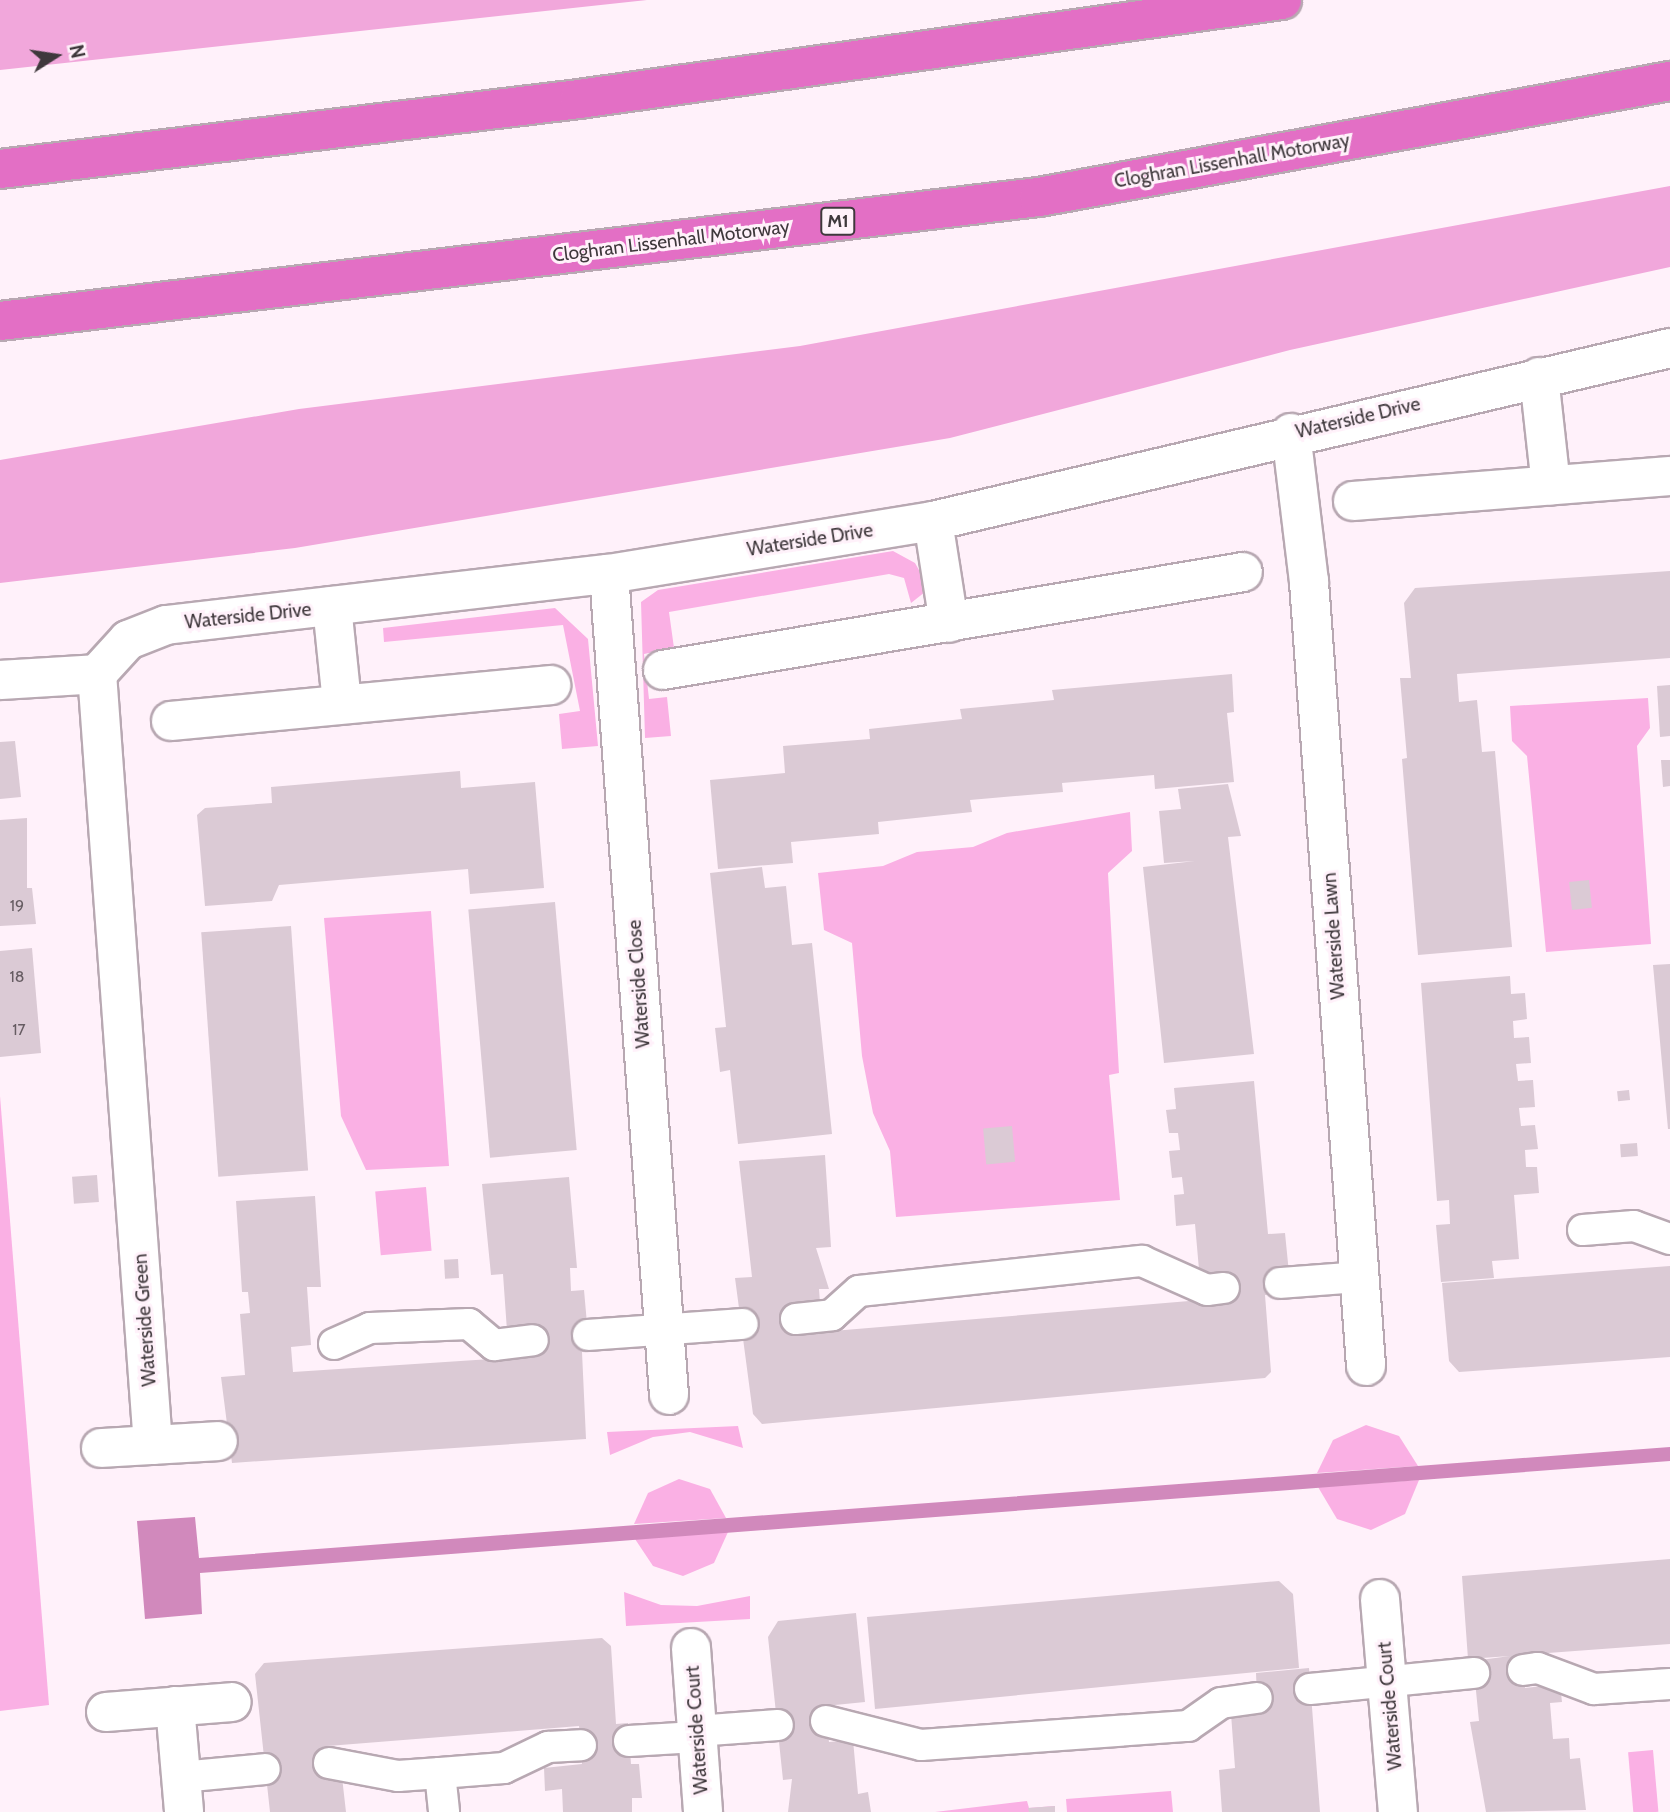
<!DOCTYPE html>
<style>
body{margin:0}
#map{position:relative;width:1670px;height:1812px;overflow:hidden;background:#fff1fa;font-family:Cabin,sans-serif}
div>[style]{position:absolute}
.green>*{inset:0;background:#fab0e4;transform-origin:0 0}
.forest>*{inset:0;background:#f1a7db}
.water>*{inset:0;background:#d189bc}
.building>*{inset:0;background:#dbcad5;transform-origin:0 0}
.roads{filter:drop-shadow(2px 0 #b8a8b2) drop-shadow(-2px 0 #b8a8b2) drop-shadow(0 2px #b8a8b2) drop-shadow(0 -2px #b8a8b2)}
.service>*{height:30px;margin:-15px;padding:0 15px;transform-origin:15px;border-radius:15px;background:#fff}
.minor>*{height:38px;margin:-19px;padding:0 19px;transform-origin:19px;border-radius:19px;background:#fff}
.motorway>*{height:38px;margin:-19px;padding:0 19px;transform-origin:19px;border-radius:19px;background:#e36fc5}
span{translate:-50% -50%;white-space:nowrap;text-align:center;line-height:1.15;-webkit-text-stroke:6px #fff1fa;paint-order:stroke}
.number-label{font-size:16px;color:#665c62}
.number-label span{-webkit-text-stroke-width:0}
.shield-label span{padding:2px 5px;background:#fff1fa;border:2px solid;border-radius:5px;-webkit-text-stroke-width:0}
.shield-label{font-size:18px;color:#3f383c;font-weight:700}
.street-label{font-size:19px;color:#3f383c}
.north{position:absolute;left:21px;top:21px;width:70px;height:70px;-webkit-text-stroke:5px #fff1fa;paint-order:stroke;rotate:78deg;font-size:19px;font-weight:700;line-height:28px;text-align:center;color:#3f383c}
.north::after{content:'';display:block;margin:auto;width:24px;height:32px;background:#3f383c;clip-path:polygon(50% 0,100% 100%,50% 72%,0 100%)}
</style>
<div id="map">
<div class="green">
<i style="clip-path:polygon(893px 551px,915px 563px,924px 579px,925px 592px,911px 603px,904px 578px,889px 574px,669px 612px,674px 648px,644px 654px,649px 699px,667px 697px,671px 736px,645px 738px,641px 602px,658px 590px)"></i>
<i style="clip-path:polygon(555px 608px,588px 639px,598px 746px,562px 749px,559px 714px,580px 711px,563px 625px,384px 642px,383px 628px)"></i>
<i style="clip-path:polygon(1648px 698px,1650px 728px,1637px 746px,1651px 944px,1546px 952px,1527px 756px,1512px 741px,1510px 706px)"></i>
<i style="clip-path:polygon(1130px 812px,1132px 851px,1108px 873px,1119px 1073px,1109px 1075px,1120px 1200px,896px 1217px,890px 1151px,873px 1113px,862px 1056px,852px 943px,824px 930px,818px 873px,883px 866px,917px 852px,973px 847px,1007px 833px)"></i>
<i style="clip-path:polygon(431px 911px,449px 1166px,366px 1170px,341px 1116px,324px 918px)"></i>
<i style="clip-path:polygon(0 1096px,49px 1705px,0 1711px)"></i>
<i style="left:426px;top:1187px;width:64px;height:51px;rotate:85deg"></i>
<i style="clip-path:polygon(1366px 1425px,1399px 1436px,1418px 1466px,1317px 1473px,1333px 1440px)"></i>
<i style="clip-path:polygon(738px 1426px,743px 1448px,690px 1432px,653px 1437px,610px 1455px,607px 1432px)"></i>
<i style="clip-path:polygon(679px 1479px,710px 1489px,726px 1518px,634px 1524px,648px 1493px)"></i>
<i style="clip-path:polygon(1419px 1480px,1405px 1514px,1371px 1530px,1337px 1519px,1318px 1487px)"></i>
<i style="clip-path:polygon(728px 1532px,714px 1563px,683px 1576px,653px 1566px,635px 1539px)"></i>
<i style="clip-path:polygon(624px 1592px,661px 1605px,697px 1606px,750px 1596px,750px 1619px,626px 1626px)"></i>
<i style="left:1653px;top:1750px;width:62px;height:25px;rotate:85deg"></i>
<i style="clip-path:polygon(1171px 1791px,1173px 1812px,1067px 1812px,1066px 1799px)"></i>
<i style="clip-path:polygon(1027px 1801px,1029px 1808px,1055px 1806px,1055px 1812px,935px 1812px)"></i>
</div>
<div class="forest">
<i style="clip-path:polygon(0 0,647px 0,0 70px)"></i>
<i style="clip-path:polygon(1670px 186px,1670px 267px,1290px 350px,950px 438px,295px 548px,0 583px,0 460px,299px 409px,800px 346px)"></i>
</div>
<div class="water">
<i style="clip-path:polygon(1670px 1447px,1670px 1461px,200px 1573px,202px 1614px,145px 1619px,137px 1521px,195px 1517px,199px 1558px)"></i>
</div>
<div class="building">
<i style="clip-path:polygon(1670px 571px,1670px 658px,1457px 674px,1459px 702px,1477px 700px,1482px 752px,1495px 751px,1512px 947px,1418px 955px,1402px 759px,1407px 758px,1400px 678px,1411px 678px,1404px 603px,1415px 588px)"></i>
<i style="clip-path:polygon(1232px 674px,1234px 712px,1227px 713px,1234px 782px,1155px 789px,1154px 775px,1062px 783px,1063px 792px,970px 800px,972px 812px,878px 822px,879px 834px,791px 842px,793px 863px,718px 869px,710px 780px,785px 773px,783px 746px,870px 739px,869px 729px,962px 719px,960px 709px,1054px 700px,1052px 690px)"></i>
<i style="clip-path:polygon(1670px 685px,1670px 736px,1660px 737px,1657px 686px)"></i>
<i style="clip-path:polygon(15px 741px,21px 797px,0 799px,0 742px)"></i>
<i style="clip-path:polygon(1661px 760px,1670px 760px,1670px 786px,1663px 787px)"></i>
<i style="clip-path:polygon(460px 771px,461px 788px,535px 782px,544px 888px,470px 894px,468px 869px,279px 885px,272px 901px,205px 906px,197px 815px,205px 808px,272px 803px,271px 787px)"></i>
<i style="clip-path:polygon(1228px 784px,1241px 836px,1228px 837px,1254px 1054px,1164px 1063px,1143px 867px,1195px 861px,1164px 863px,1159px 811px,1181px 809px,1178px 789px)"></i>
<i style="clip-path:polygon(27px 818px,27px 888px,32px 888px,36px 924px,0 926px,0 820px)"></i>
<i style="clip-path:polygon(762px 867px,765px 888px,786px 886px,792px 945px,812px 943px,832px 1134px,738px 1144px,730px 1070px,720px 1072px,715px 1028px,726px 1027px,710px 873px)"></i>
<i style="left:1589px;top:880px;width:28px;height:20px;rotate:84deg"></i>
<i style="left:555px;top:902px;width:249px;height:87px;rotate:85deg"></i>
<i style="left:291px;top:926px;width:245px;height:90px;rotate:86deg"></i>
<i style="clip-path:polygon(32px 948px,41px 1053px,0 1057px,0 951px)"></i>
<i style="clip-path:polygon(1670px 964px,1670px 1129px,1668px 1129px,1653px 965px)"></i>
<i style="clip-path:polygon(1510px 976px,1511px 994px,1525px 993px,1527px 1019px,1513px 1021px,1514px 1038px,1529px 1037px,1531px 1063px,1516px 1064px,1518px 1081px,1533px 1080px,1535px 1107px,1519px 1108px,1521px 1126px,1535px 1125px,1538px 1149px,1525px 1150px,1526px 1167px,1537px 1167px,1539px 1193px,1514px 1195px,1519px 1259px,1492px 1261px,1494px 1278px,1441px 1282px,1436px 1225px,1450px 1224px,1449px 1200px,1437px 1201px,1421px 983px)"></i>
<i style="clip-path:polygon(1254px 1081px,1268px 1234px,1285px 1233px,1289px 1273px,1281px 1293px,1265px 1295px,1271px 1372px,1265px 1378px,762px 1424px,753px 1414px,735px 1278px,752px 1277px,739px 1161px,825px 1155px,831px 1247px,816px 1248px,829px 1289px,819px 1289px,820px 1303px,797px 1334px,1225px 1298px,1200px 1281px,1195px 1224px,1176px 1226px,1174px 1195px,1184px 1194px,1182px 1177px,1172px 1178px,1169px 1151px,1180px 1150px,1178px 1133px,1169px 1133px,1166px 1110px,1176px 1109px,1174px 1088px)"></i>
<i style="left:1629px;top:1090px;width:10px;height:12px;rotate:84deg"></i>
<i style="left:1012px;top:1126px;width:36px;height:29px;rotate:85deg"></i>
<i style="left:1637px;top:1143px;width:13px;height:17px;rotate:86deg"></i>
<i style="left:97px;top:1175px;width:27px;height:25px;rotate:86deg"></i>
<i style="clip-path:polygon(569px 1177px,577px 1268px,570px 1268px,571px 1291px,584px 1290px,588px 1335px,589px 1352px,582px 1352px,586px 1439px,232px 1463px,221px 1377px,245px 1375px,240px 1314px,250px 1313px,248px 1292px,242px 1292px,236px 1201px,315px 1196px,321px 1287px,307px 1287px,311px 1345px,291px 1347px,293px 1372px,535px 1356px,533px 1328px,507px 1331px,503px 1274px,491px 1275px,482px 1184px)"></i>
<i style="left:458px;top:1259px;width:19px;height:14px;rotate:87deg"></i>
<i style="clip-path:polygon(1670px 1266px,1670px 1357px,1459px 1372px,1449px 1361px,1442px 1283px)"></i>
<i style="clip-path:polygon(1670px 1559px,1670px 1644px,1522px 1655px,1525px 1688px,1560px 1684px,1562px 1702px,1550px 1703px,1553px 1739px,1569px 1738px,1570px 1759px,1580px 1758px,1586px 1810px,1486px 1812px,1470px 1722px,1479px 1721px,1473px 1661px,1510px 1656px,1468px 1659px,1462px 1576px)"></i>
<i style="clip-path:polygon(1279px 1581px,1293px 1594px,1299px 1668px,875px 1709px,867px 1617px)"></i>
<i style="clip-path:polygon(856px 1613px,865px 1702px,825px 1706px,829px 1742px,853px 1740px,858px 1794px,868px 1792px,871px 1812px,788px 1812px,792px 1779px,783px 1780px,768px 1637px,778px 1621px)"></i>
<i style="clip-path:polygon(602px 1638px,611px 1646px,616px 1724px,628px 1723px,631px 1764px,639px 1764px,642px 1798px,632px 1798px,632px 1812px,563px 1812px,562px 1789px,545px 1791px,544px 1768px,582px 1764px,579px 1726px,328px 1746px,331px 1778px,342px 1777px,346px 1812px,270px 1812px,255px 1674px,264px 1663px)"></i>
<i style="clip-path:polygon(1309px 1668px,1320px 1812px,1222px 1812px,1219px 1770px,1235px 1768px,1231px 1714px,1257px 1698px,1256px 1673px)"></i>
<i style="clip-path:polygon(1055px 1806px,1055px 1812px,1029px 1812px,1028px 1808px)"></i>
</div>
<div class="roads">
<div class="service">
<i style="left:1583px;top:1230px;width:51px;rotate:-4.5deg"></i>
<i style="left:1634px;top:1226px;width:38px;rotate:20deg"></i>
<i style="left:1280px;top:1283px;width:80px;rotate:-4.3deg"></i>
<i style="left:796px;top:1319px;width:36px;rotate:-6deg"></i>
<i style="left:832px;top:1315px;width:36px;rotate:-42deg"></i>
<i style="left:859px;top:1291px;width:285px;rotate:-6.1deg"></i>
<i style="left:1142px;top:1261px;width:71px;rotate:24deg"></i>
<i style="left:1207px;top:1290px;width:17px;rotate:-7deg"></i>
<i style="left:588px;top:1335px;width:155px;rotate:-4.1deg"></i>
<i style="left:334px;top:1344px;width:39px;rotate:-24deg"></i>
<i style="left:370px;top:1328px;width:99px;rotate:-2.3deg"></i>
<i style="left:469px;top:1324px;width:33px;rotate:40deg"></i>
<i style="left:494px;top:1345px;width:39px;rotate:-7deg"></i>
<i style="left:1523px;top:1670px;width:15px;rotate:-8deg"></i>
<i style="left:1538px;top:1668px;width:60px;rotate:20.6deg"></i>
<i style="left:1594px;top:1689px;width:76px;rotate:-3.8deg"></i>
<i style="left:1310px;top:1689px;width:165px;rotate:-5.6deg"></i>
<i style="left:826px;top:1721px;width:98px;rotate:14.2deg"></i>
<i style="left:921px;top:1745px;width:268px;rotate:-4.1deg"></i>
<i style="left:1188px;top:1726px;width:40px;rotate:-34.9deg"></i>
<i style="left:1221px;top:1703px;width:36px;rotate:-8deg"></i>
<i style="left:696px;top:1731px;width:82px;rotate:-4.2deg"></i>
<i style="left:629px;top:1741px;width:67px;rotate:-3.4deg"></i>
<i style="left:329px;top:1763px;width:70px;rotate:10.7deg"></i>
<i style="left:398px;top:1776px;width:42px;rotate:-4.1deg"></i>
<i style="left:440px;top:1773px;width:64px;rotate:-4.5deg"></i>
<i style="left:504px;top:1768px;width:49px;rotate:-25.5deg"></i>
<i style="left:548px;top:1747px;width:33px;rotate:-3deg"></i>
<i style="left:440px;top:1773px;width:39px;rotate:84deg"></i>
<i style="left:181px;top:1777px;width:84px;rotate:-5.4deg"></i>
</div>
<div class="minor">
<i style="left:1539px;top:377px;width:109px;rotate:83.7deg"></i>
<i style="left:1291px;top:433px;width:150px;rotate:83.1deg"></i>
<i style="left:1309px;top:582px;width:786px;rotate:85.84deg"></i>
<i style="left:1353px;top:501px;width:318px;rotate:-4.5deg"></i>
<i style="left:933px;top:521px;width:103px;rotate:81.1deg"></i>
<i style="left:609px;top:574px;width:823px;rotate:85.82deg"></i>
<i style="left:332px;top:606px;width:98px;rotate:84.1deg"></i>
<i style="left:663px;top:670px;width:588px;rotate:-9.59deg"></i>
<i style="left:0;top:680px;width:97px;rotate:-3.5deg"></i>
<i style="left:171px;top:721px;width:382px;rotate:-5.4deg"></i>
<i style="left:153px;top:1445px;width:773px;rotate:-94.15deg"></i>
<i style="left:97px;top:674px;width:46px;rotate:-47.6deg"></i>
<i style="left:128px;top:640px;width:41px;rotate:-21.5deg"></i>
<i style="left:166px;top:625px;width:446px;rotate:-6.6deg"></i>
<i style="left:609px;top:574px;width:328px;rotate:-9.3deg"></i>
<i style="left:933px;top:521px;width:757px;rotate:-13.21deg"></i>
<i style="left:101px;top:1448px;width:117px;rotate:-3.4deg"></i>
<i style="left:1380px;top:1599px;width:214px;rotate:85.2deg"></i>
<i style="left:691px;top:1648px;width:164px;rotate:85.8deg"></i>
<i style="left:175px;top:1706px;width:106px;rotate:85.1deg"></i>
<i style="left:106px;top:1712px;width:126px;rotate:-4.5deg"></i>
</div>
<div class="motorway">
<i style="left:0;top:169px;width:583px;rotate:-6.89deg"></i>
<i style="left:579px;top:99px;width:710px;rotate:-8.02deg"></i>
<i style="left:0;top:321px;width:1046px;rotate:-6.81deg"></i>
<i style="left:1039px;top:197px;width:642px;rotate:-10.42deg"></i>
</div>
</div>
<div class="number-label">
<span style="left:17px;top:906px">19</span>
<span style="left:17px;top:977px">18</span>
<span style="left:19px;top:1030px">17</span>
</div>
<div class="shield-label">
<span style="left:838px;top:221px">M1</span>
</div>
<div class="street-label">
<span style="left:1232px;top:161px;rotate:-10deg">Cloghran Lissenhall Motorway</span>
<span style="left:671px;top:241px;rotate:-7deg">Cloghran Lissenhall Motorway</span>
<span style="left:1358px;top:418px;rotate:-13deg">Waterside Drive</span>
<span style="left:810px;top:540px;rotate:-9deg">Waterside Drive</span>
<span style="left:248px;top:616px;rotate:-6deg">Waterside Drive</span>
<span style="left:1334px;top:936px;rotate:-94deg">Waterside Lawn</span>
<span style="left:639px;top:984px;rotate:-94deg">Waterside Close</span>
<span style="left:145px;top:1320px;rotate:-94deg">Waterside Green</span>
<span style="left:1390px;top:1706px;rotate:-95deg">Waterside Court</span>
<span style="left:697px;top:1730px;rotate:-94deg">Waterside Court</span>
</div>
<div class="north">N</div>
</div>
